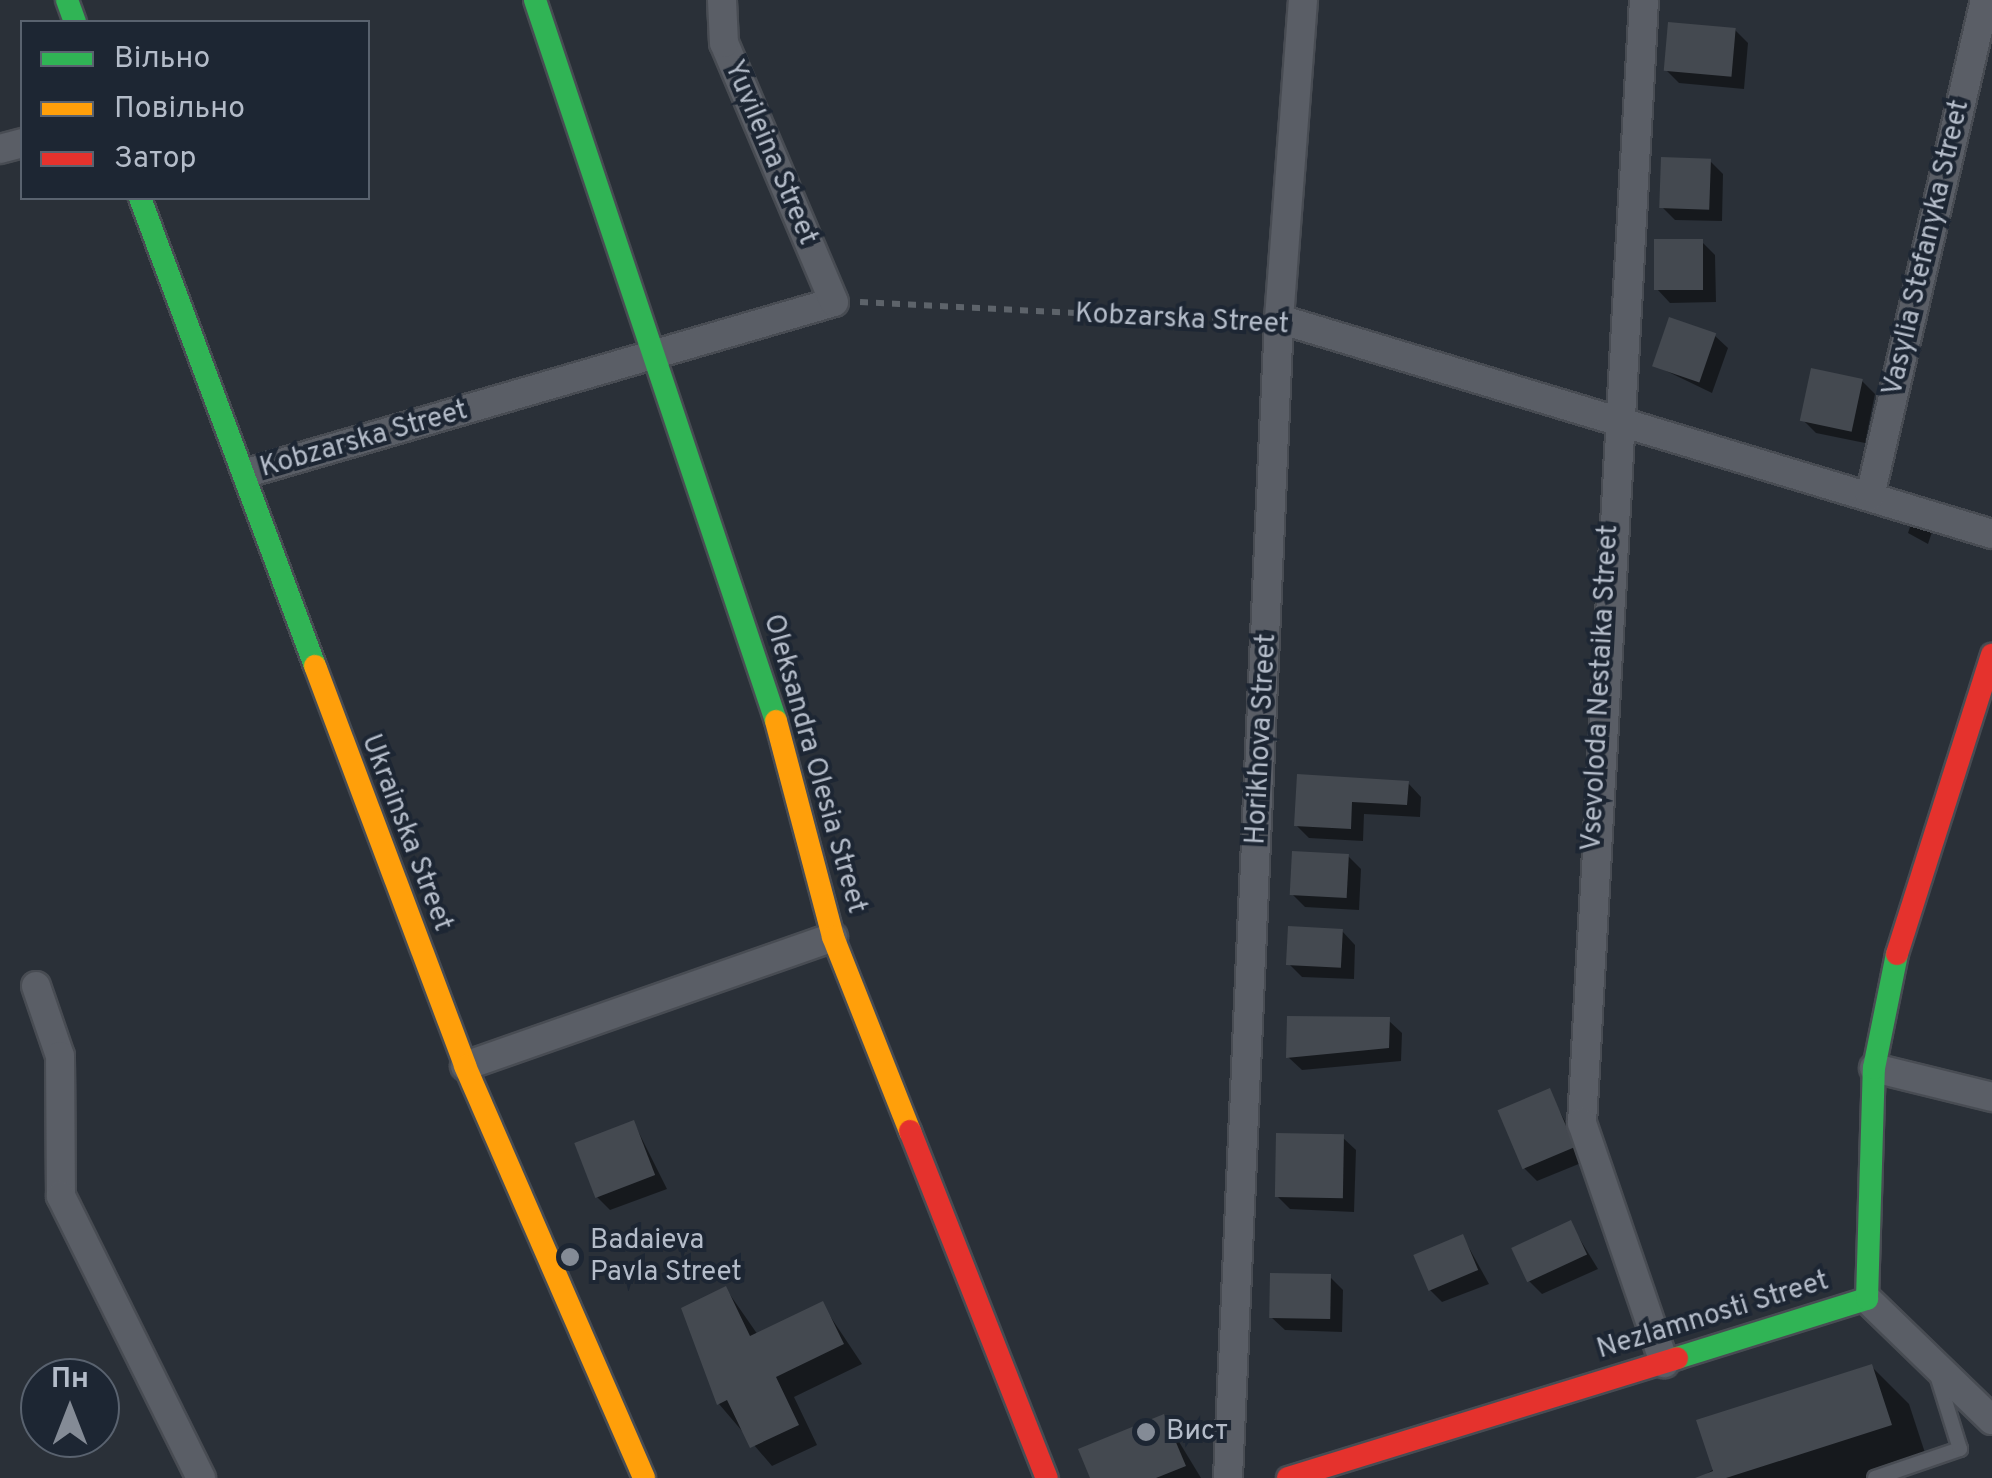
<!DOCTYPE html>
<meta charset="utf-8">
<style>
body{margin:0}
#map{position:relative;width:1992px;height:1478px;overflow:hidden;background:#2a3038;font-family:Overpass,sans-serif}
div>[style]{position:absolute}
.shadow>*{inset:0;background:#0007}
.building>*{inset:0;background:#444950;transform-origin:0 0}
.path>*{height:6px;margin-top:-3px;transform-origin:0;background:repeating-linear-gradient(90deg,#5d636a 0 8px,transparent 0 16px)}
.roads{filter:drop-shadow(2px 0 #484c53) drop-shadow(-2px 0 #484c53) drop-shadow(0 2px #484c53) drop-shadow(0 -2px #484c53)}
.lane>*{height:14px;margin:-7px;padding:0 7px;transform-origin:7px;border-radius:7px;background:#5a5e66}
.street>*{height:28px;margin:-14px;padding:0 14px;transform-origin:14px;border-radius:14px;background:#5a5e66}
.fast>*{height:22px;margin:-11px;padding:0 11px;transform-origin:11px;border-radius:11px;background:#30b455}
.slow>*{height:22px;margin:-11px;padding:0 11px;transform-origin:11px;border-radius:11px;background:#ff9f0a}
.jam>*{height:22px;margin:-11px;padding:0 11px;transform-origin:11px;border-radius:11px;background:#e5322d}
.dots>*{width:28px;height:28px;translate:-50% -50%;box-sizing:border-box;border:5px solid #1d2633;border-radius:50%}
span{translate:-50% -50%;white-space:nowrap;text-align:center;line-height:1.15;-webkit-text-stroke:8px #1d2633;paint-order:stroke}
.street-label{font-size:28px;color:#b4bcc9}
.poi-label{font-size:28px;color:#b4bcc9}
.left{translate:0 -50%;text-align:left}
.legend{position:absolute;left:20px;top:20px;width:350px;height:180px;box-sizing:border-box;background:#1d2633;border:2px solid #59626f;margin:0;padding:12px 18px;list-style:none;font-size:30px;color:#b4bcc9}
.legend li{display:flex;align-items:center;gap:20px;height:50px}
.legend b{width:50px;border:2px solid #59626f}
.north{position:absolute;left:20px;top:1358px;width:100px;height:100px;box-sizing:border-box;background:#1d2633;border:2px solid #59626f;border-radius:50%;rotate:0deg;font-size:28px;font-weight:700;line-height:40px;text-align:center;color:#b4bcc9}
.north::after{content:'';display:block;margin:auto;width:35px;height:45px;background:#848b96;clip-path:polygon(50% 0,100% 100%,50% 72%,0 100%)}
</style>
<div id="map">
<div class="shadow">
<i style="clip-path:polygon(1735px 30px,1748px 43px,1744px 89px,1679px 83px,1666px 70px)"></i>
<i style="clip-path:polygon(1710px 161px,1723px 174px,1722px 221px,1675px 220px,1662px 207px)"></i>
<i style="clip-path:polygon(1702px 242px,1715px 255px,1716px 302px,1670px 303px,1657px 289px)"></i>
<i style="clip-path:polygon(1714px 335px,1728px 348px,1712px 393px,1656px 366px)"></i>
<i style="clip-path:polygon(1862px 381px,1875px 394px,1865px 443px,1816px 433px,1803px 420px)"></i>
<i style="clip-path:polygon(1912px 521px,1932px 532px,1928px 544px,1908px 533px)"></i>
<i style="clip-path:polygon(1299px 777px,1408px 783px,1421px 797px,1420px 817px,1364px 814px,1363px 841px,1309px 838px,1296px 825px)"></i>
<i style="clip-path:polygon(1348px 856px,1361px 869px,1359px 910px,1305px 907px,1292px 894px)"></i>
<i style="clip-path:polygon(1342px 931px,1355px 945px,1354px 979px,1302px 977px,1289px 964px)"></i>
<i style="clip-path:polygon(1388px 1020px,1402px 1033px,1401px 1061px,1302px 1070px,1288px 1057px)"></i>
<i style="clip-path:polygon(1549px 1091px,1586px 1161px,1537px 1181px,1524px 1168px)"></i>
<i style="clip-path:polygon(634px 1123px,667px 1189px,610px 1210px,597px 1197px)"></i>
<i style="clip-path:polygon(1342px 1137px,1356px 1150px,1354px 1212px,1290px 1209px,1277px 1196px)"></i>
<i style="clip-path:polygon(1570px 1223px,1598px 1269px,1542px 1294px,1529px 1281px)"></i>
<i style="clip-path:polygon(1463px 1237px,1489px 1284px,1442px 1302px,1429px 1289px)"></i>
<i style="clip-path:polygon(1330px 1277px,1343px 1290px,1342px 1332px,1285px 1330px,1271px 1317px)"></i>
<i style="clip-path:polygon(726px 1289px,758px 1335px,822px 1304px,862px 1364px,794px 1397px,817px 1445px,772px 1466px,719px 1404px)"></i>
<i style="clip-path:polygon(1872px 1367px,1909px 1404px,1928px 1462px,1879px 1478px,1700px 1478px)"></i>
<i style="clip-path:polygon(1164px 1417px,1201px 1478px,1092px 1478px)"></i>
</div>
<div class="building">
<i style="left:1668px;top:22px;width:68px;height:49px;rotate:5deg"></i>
<i style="left:1661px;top:157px;width:50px;height:51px;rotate:2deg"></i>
<i style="left:1703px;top:239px;width:51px;height:49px;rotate:90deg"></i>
<i style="left:1669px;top:317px;width:50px;height:52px;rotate:19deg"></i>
<i style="left:1811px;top:368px;width:53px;height:54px;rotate:12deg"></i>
<i style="clip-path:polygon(1297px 774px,1409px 781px,1407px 805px,1352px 802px,1351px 829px,1294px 826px)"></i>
<i style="left:1292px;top:851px;width:57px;height:44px;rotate:3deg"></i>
<i style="left:1288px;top:926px;width:55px;height:39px;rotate:3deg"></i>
<i style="clip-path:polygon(1287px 1016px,1390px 1017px,1389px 1048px,1286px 1058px)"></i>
<i style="left:1550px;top:1088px;width:64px;height:57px;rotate:67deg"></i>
<i style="left:634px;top:1120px;width:59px;height:64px;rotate:69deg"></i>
<i style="left:1276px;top:1133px;width:68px;height:64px;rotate:1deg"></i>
<i style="left:1571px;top:1220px;width:38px;height:66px;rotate:65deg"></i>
<i style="left:1463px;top:1234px;width:39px;height:54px;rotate:67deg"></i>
<i style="left:1270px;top:1273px;width:61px;height:45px;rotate:1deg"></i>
<i style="clip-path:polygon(726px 1286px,750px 1336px,823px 1301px,844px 1344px,776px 1377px,799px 1425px,750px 1448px,727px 1400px,717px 1405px,681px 1308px)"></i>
<i style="clip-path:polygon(1872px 1364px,1892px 1425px,1726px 1478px,1695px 1478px,1713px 1471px,1696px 1420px)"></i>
<i style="clip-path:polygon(1164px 1414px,1186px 1466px,1156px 1478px,1090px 1478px,1078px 1449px)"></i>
</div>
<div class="path">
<i style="left:860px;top:302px;width:392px;rotate:2.9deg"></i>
</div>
<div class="roads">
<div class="lane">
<i style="left:1875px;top:1478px;width:90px;rotate:-18.8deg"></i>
<i style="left:1960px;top:1449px;width:81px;rotate:-107.3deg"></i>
</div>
<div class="street">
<i style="left:1644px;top:0;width:1125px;rotate:93.16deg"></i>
<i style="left:1582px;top:1123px;width:254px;rotate:71.1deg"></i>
<i style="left:0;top:149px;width:23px;rotate:-15deg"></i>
<i style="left:1279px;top:319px;width:745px;rotate:16.78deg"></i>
<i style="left:247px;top:473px;width:611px;rotate:-16.24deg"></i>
<i style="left:834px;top:302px;width:281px;rotate:-113deg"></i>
<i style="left:724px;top:43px;width:43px;rotate:-92.7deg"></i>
<i style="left:1870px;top:496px;width:509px;rotate:-76.95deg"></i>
<i style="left:36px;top:986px;width:74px;rotate:71.1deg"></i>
<i style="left:60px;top:1056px;width:140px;rotate:89.6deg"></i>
<i style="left:61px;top:1196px;width:315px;rotate:63.6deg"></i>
<i style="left:465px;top:1066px;width:390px;rotate:-19.3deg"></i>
<i style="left:1874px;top:1068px;width:122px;rotate:13.8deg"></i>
<i style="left:1867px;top:1299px;width:174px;rotate:44.1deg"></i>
<i style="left:1228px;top:1478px;width:1160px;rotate:-87.48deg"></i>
<i style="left:1279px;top:319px;width:320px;rotate:-85.7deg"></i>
</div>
<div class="fast">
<i style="left:67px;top:0;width:23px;rotate:70deg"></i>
<i style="left:535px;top:0;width:760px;rotate:71.52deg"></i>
<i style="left:140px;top:198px;width:500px;rotate:69.5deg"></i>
<i style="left:1677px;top:1358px;width:199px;rotate:-17.3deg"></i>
<i style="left:1867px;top:1299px;width:231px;rotate:-88.3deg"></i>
<i style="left:1874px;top:1068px;width:116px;rotate:-78.6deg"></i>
</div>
<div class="slow">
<i style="left:315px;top:666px;width:427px;rotate:69.4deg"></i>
<i style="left:465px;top:1066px;width:449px;rotate:66.5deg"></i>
<i style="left:776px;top:721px;width:223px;rotate:75.2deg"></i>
<i style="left:833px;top:937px;width:209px;rotate:68.4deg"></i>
</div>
<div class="jam">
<i style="left:1897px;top:954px;width:314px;rotate:-72.4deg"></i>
<i style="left:910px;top:1131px;width:373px;rotate:68.5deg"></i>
<i style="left:1288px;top:1478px;width:407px;rotate:-17.1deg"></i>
</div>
</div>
<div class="dots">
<i style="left:570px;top:1257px;background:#848b96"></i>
<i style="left:1146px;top:1432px;background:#848b96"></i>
</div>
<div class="street-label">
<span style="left:770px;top:153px;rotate:67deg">Yuvileina Street</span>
<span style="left:1927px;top:248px;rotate:-77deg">Vasylia Stefanyka Street</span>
<span style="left:1182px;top:320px;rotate:3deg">Kobzarska Street</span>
<span style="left:364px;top:440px;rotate:-16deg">Kobzarska Street</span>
<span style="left:1601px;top:688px;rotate:-87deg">Vsevoloda Nestaika Street</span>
<span style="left:1262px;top:739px;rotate:-87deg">Horikhova Street</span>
<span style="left:814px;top:764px;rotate:74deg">Oleksandra Olesia Street</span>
<span style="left:406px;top:833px;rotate:69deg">Ukrainska Street</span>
<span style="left:1713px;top:1316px;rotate:-17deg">Nezlamnosti Street</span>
</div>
<div class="poi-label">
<span class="left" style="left:590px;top:1257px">Badaieva<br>Pavla Street</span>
<span class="left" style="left:1166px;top:1432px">Вист</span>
</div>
<ul class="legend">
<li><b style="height:12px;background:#30b455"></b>Вільно</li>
<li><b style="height:12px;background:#ff9f0a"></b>Повільно</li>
<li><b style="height:12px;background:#e5322d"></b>Затор</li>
</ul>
<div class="north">Пн</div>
</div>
